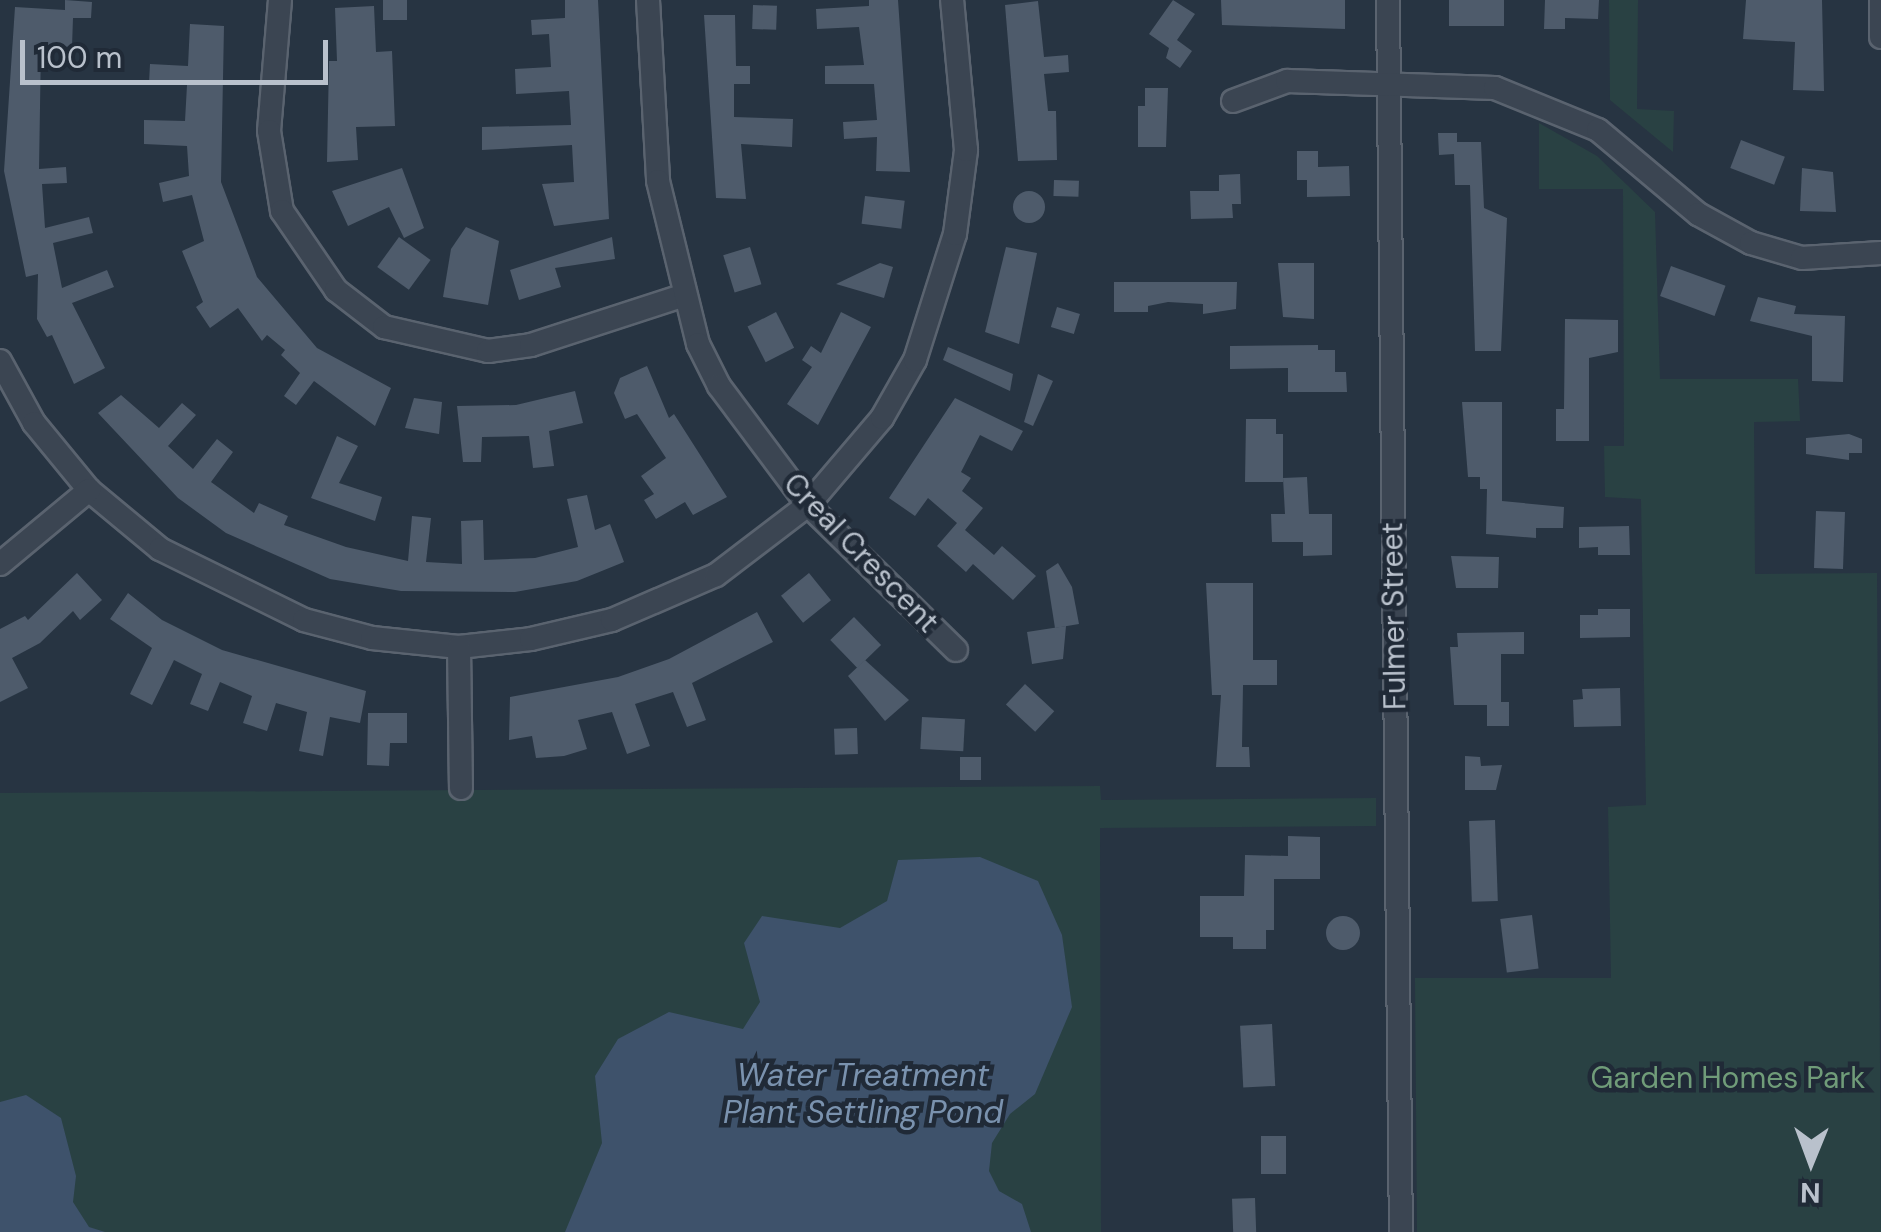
<!DOCTYPE html>
<style>
body{margin:0}
#map{position:relative;width:1881px;height:1232px;overflow:hidden;background:#273442;font-family:"DM Sans",sans-serif}
div>[style]{position:absolute}
.green>*{inset:0;background:#294143}
.water>*{inset:0;background:#3e526b}
.building>*{inset:0;background:#4e5b6b;transform-origin:0 0}
.round{border-radius:50%}
.roads{filter:drop-shadow(2px 0 #5a636f) drop-shadow(-2px 0 #5a636f) drop-shadow(0 2px #5a636f) drop-shadow(0 -2px #5a636f)}
.minor>*{height:22px;margin:-11px;padding:0 11px;transform-origin:11px;border-radius:11px;background:#3b4552}
span{translate:-50% -50%;white-space:nowrap;text-align:center;line-height:1.15;-webkit-text-stroke:9px #202a37;paint-order:stroke}
.street-label{font-size:30px;color:#b9c1cc}
.park-label{font-size:30px;color:#709c79}
.water-label{font-size:32px;color:#7a92ae;font-style:italic}
.north{position:absolute;left:1761px;top:1112px;width:100px;height:100px;-webkit-text-stroke:8px #202a37;paint-order:stroke;rotate:181deg;font-size:28px;font-weight:700;line-height:40px;text-align:center;color:#b9c1cc}
.north::after{content:'';display:block;margin:auto;width:35px;height:45px;background:#b9c1cc;clip-path:polygon(50% 0,100% 100%,50% 72%,0 100%)}
.scale{position:absolute;left:20px;top:40px;width:308px;height:45px;box-sizing:border-box;border:5px solid #b9c1cc;border-top:0;padding-left:12px;font-size:30px;line-height:35px;white-space:nowrap;color:#b9c1cc;-webkit-text-stroke:8px #202a37;paint-order:stroke}
</style>
<div id="map">
<div class="green">
<i style="clip-path:polygon(1609px 0,1638px 0,1637px 109px,1674px 111px,1673px 152px,1610px 100px)"></i>
<i style="clip-path:polygon(1539px 123px,1597px 156px,1655px 212px,1660px 379px,1798px 379px,1800px 421px,1754px 422px,1755px 574px,1877px 573px,1881px 1232px,1417px 1232px,1415px 978px,1611px 978px,1608px 807px,1646px 805px,1641px 499px,1605px 497px,1604px 446px,1624px 446px,1623px 189px,1539px 189px)"></i>
<i style="clip-path:polygon(1100px 786px,1101px 800px,1376px 798px,1376px 826px,1100px 828px,1101px 1232px,0 1232px,0 793px)"></i>
</div>
<div class="water">
<i style="clip-path:polygon(980px 857px,1038px 881px,1062px 935px,1072px 1007px,1035px 1094px,1010px 1114px,992px 1143px,989px 1171px,999px 1191px,1022px 1204px,1031px 1232px,565px 1232px,602px 1143px,595px 1076px,618px 1039px,669px 1012px,743px 1029px,760px 1002px,744px 943px,762px 916px,840px 928px,887px 901px,898px 860px)"></i>
<i style="clip-path:polygon(26px 1095px,61px 1118px,76px 1176px,73px 1202px,89px 1227px,105px 1232px,0 1232px,0 1102px)"></i>
</div>
<div class="building">
<i style="clip-path:polygon(65px 0,92px 2px,91px 18px,73px 18px,72px 47px,41px 45px,39px 169px,66px 167px,67px 183px,42px 184px,45px 228px,89px 217px,93px 233px,53px 243px,62px 288px,107px 270px,114px 287px,72px 303px,105px 368px,74px 384px,52px 335px,47px 337px,37px 319px,38px 274px,26px 277px,4px 171px,15px 7px,65px 10px)"></i>
<i style="left:383px;top:0;width:24px;height:20px"></i>
<i style="clip-path:polygon(565px 0,598px 0,609px 219px,554px 226px,542px 184px,574px 182px,572px 145px,482px 150px,482px 127px,571px 125px,569px 91px,516px 94px,515px 69px,551px 67px,549px 34px,532px 35px,531px 20px,565px 18px)"></i>
<i style="clip-path:polygon(869px 0,898px 0,910px 172px,876px 171px,877px 137px,844px 139px,843px 122px,877px 120px,874px 84px,825px 84px,825px 66px,864px 65px,859px 27px,817px 29px,816px 9px,869px 6px)"></i>
<i style="clip-path:polygon(1173px 0,1195px 14px,1177px 40px,1192px 51px,1180px 68px,1166px 58px,1169px 48px,1149px 34px)"></i>
<i style="clip-path:polygon(1221px 0,1345px 0,1345px 29px,1222px 25px)"></i>
<i style="left:1449px;top:0;width:55px;height:26px"></i>
<i style="clip-path:polygon(1545px 0,1599px 0,1598px 19px,1565px 18px,1565px 29px,1544px 29px)"></i>
<i style="clip-path:polygon(1746px 0,1822px 0,1824px 91px,1793px 90px,1795px 42px,1743px 39px)"></i>
<i style="clip-path:polygon(1038px 1px,1044px 57px,1068px 55px,1069px 72px,1044px 74px,1048px 111px,1056px 111px,1057px 160px,1018px 161px,1005px 5px)"></i>
<i style="left:753px;top:5px;width:24px;height:24px;rotate:2deg"></i>
<i style="clip-path:polygon(374px 6px,376px 52px,392px 51px,395px 126px,356px 127px,358px 160px,327px 162px,329px 61px,337px 61px,335px 8px)"></i>
<i style="clip-path:polygon(704px 15px,735px 15px,736px 66px,750px 66px,750px 84px,734px 84px,734px 117px,793px 119px,792px 147px,741px 144px,746px 199px,716px 198px)"></i>
<i style="clip-path:polygon(190px 24px,224px 26px,221px 182px,257px 277px,317px 348px,391px 388px,375px 426px,314px 381px,296px 405px,284px 396px,300px 373px,281px 355px,285px 350px,267px 335px,262px 341px,238px 308px,210px 328px,196px 307px,203px 302px,182px 251px,204px 241px,192px 195px,163px 202px,159px 183px,189px 176px,187px 146px,144px 144px,144px 120px,185px 121px,187px 85px,149px 83px,150px 64px,188px 66px)"></i>
<i style="clip-path:polygon(1145px 88px,1168px 88px,1166px 147px,1138px 147px,1138px 106px,1145px 106px)"></i>
<i style="clip-path:polygon(1438px 133px,1457px 133px,1457px 142px,1481px 142px,1484px 208px,1507px 218px,1501px 351px,1475px 351px,1470px 185px,1455px 185px,1454px 154px,1439px 155px)"></i>
<i style="left:1741px;top:140px;width:47px;height:30px;rotate:21deg"></i>
<i style="clip-path:polygon(1297px 151px,1318px 151px,1318px 167px,1349px 166px,1350px 196px,1307px 197px,1307px 180px,1297px 180px)"></i>
<i style="clip-path:polygon(402px 168px,424px 228px,404px 238px,389px 207px,348px 226px,332px 191px)"></i>
<i style="clip-path:polygon(1802px 168px,1833px 172px,1836px 212px,1800px 211px)"></i>
<i style="clip-path:polygon(1240px 174px,1241px 204px,1232px 204px,1233px 218px,1191px 219px,1190px 191px,1219px 191px,1219px 175px)"></i>
<i style="left:1054px;top:180px;width:25px;height:16px;rotate:2deg"></i>
<i class="round" style="left:1013px;top:191px;width:32px;height:32px"></i>
<i style="left:865px;top:196px;width:40px;height:28px;rotate:7deg"></i>
<i style="clip-path:polygon(466px 227px,499px 241px,488px 305px,443px 297px,451px 249px)"></i>
<i style="left:399px;top:237px;width:39px;height:37px;rotate:36deg"></i>
<i style="clip-path:polygon(612px 237px,615px 259px,555px 268px,561px 287px,519px 300px,510px 270px)"></i>
<i style="left:750px;top:247px;width:39px;height:28px;rotate:73deg"></i>
<i style="clip-path:polygon(1006px 247px,1037px 253px,1019px 344px,985px 332px)"></i>
<i style="clip-path:polygon(880px 263px,893px 267px,884px 298px,836px 284px)"></i>
<i style="clip-path:polygon(1278px 263px,1314px 263px,1314px 319px,1283px 317px)"></i>
<i style="left:1671px;top:266px;width:58px;height:32px;rotate:20deg"></i>
<i style="clip-path:polygon(1114px 282px,1237px 282px,1236px 309px,1203px 314px,1203px 304px,1168px 302px,1148px 306px,1148px 312px,1114px 312px)"></i>
<i style="clip-path:polygon(1758px 297px,1796px 306px,1794px 314px,1845px 316px,1843px 382px,1812px 381px,1812px 336px,1750px 321px)"></i>
<i style="left:1057px;top:307px;width:24px;height:21px;rotate:17deg"></i>
<i style="left:776px;top:312px;width:40px;height:32px;rotate:63deg"></i>
<i style="clip-path:polygon(841px 312px,871px 327px,818px 425px,787px 404px,812px 367px,802px 360px,811px 346px,821px 353px)"></i>
<i style="clip-path:polygon(1565px 319px,1618px 320px,1618px 352px,1589px 358px,1589px 441px,1556px 441px,1556px 409px,1564px 409px)"></i>
<i style="clip-path:polygon(1318px 345px,1318px 350px,1335px 350px,1335px 372px,1346px 372px,1347px 392px,1288px 392px,1288px 368px,1230px 369px,1230px 346px)"></i>
<i style="clip-path:polygon(948px 347px,1013px 374px,1010px 391px,943px 360px)"></i>
<i style="clip-path:polygon(647px 366px,669px 418px,674px 414px,727px 497px,693px 515px,685px 502px,656px 519px,644px 500px,654px 494px,641px 476px,666px 458px,637px 414px,625px 419px,614px 393px,620px 378px)"></i>
<i style="clip-path:polygon(1038px 374px,1053px 381px,1033px 426px,1024px 422px)"></i>
<i style="clip-path:polygon(575px 391px,583px 423px,549px 431px,554px 466px,533px 468px,529px 436px,482px 437px,481px 462px,463px 462px,457px 406px,516px 405px)"></i>
<i style="clip-path:polygon(121px 395px,159px 428px,182px 403px,196px 415px,168px 446px,193px 469px,217px 439px,233px 452px,211px 482px,254px 513px,259px 503px,288px 516px,284px 525px,346px 547px,408px 561px,412px 516px,431px 518px,426px 562px,462px 564px,461px 521px,483px 520px,484px 560px,535px 558px,578px 547px,567px 499px,587px 495px,595px 530px,610px 524px,624px 562px,577px 581px,515px 592px,401px 591px,330px 579px,226px 533px,178px 498px,98px 413px)"></i>
<i style="clip-path:polygon(414px 398px,442px 402px,439px 434px,405px 428px)"></i>
<i style="clip-path:polygon(955px 398px,1023px 431px,1012px 451px,980px 435px,961px 472px,971px 478px,962px 491px,983px 508px,965px 530px,994px 555px,1002px 546px,1036px 576px,1013px 600px,973px 564px,966px 572px,937px 546px,957px 523px,928px 498px,915px 516px,889px 498px)"></i>
<i style="clip-path:polygon(1462px 402px,1502px 402px,1502px 501px,1564px 507px,1563px 528px,1536px 528px,1536px 538px,1486px 534px,1487px 489px,1480px 489px,1480px 477px,1468px 477px)"></i>
<i style="clip-path:polygon(1246px 419px,1276px 419px,1276px 434px,1283px 434px,1283px 482px,1245px 482px)"></i>
<i style="clip-path:polygon(1849px 434px,1862px 439px,1862px 453px,1849px 453px,1849px 460px,1806px 454px,1806px 438px)"></i>
<i style="clip-path:polygon(337px 436px,358px 446px,339px 483px,382px 497px,375px 521px,311px 498px)"></i>
<i style="clip-path:polygon(1307px 477px,1309px 514px,1332px 514px,1332px 555px,1303px 556px,1303px 542px,1272px 542px,1271px 514px,1285px 514px,1283px 478px)"></i>
<i style="left:1816px;top:511px;width:29px;height:57px;rotate:2deg"></i>
<i style="clip-path:polygon(1629px 526px,1630px 555px,1598px 555px,1598px 547px,1579px 548px,1579px 527px)"></i>
<i style="clip-path:polygon(1451px 556px,1499px 557px,1498px 588px,1456px 588px)"></i>
<i style="clip-path:polygon(1058px 563px,1072px 587px,1079px 624px,1055px 628px,1046px 571px)"></i>
<i style="clip-path:polygon(77px 573px,102px 600px,80px 620px,73px 611px,40px 643px,12px 658px,28px 688px,0 702px,0 629px,25px 616px,28px 620px)"></i>
<i style="left:809px;top:573px;width:35px;height:36px;rotate:51deg"></i>
<i style="clip-path:polygon(1206px 583px,1253px 583px,1253px 660px,1277px 660px,1277px 685px,1243px 685px,1242px 747px,1249px 747px,1250px 767px,1216px 767px,1221px 695px,1212px 695px)"></i>
<i style="clip-path:polygon(128px 593px,162px 620px,222px 650px,366px 691px,360px 723px,330px 717px,323px 756px,299px 751px,307px 712px,276px 703px,267px 731px,243px 723px,252px 696px,220px 682px,208px 711px,190px 704px,202px 674px,174px 660px,152px 705px,130px 694px,152px 648px,110px 619px)"></i>
<i style="clip-path:polygon(1598px 609px,1630px 609px,1630px 637px,1580px 638px,1580px 615px,1598px 615px)"></i>
<i style="clip-path:polygon(757px 612px,773px 642px,692px 683px,706px 720px,687px 727px,673px 692px,635px 704px,650px 746px,627px 754px,612px 712px,578px 720px,587px 749px,564px 756px,536px 758px,532px 736px,509px 740px,510px 697px,618px 677px,669px 659px)"></i>
<i style="left:854px;top:617px;width:39px;height:33px;rotate:46deg"></i>
<i style="clip-path:polygon(1066px 626px,1063px 659px,1032px 664px,1027px 632px)"></i>
<i style="clip-path:polygon(1524px 632px,1524px 654px,1501px 654px,1501px 702px,1509px 702px,1509px 726px,1487px 726px,1487px 705px,1454px 705px,1450px 647px,1458px 647px,1457px 633px)"></i>
<i style="clip-path:polygon(865px 660px,909px 700px,885px 721px,848px 676px)"></i>
<i style="left:1025px;top:684px;width:40px;height:28px;rotate:43deg"></i>
<i style="clip-path:polygon(1620px 688px,1621px 726px,1574px 727px,1573px 700px,1583px 699px,1582px 689px)"></i>
<i style="clip-path:polygon(368px 713px,407px 713px,407px 743px,390px 743px,389px 766px,367px 765px)"></i>
<i style="left:922px;top:717px;width:43px;height:32px;rotate:3deg"></i>
<i style="left:857px;top:728px;width:26px;height:23px;rotate:88deg"></i>
<i style="clip-path:polygon(1465px 756px,1480px 757px,1481px 766px,1502px 765px,1496px 790px,1465px 790px)"></i>
<i style="left:960px;top:757px;width:21px;height:23px"></i>
<i style="left:1495px;top:820px;width:81px;height:26px;rotate:88deg"></i>
<i style="clip-path:polygon(1288px 836px,1320px 837px,1320px 879px,1274px 879px,1274px 930px,1266px 930px,1266px 949px,1233px 949px,1233px 937px,1200px 937px,1200px 896px,1244px 896px,1245px 855px,1288px 856px)"></i>
<i style="left:1532px;top:915px;width:54px;height:32px;rotate:83deg"></i>
<i class="round" style="left:1326px;top:916px;width:34px;height:34px"></i>
<i style="left:1272px;top:1024px;width:62px;height:32px;rotate:87deg"></i>
<i style="left:1261px;top:1136px;width:25px;height:38px"></i>
<i style="left:1255px;top:1198px;width:34px;height:23px;rotate:88deg"></i>
</div>
<div class="roads">
<div class="minor">
<i style="left:280px;top:0;width:131px;rotate:94.8deg"></i>
<i style="left:269px;top:131px;width:81px;rotate:80.8deg"></i>
<i style="left:282px;top:211px;width:96px;rotate:55.6deg"></i>
<i style="left:336px;top:290px;width:61px;rotate:37.6deg"></i>
<i style="left:384px;top:327px;width:107px;rotate:13deg"></i>
<i style="left:488px;top:351px;width:43px;rotate:-7.9deg"></i>
<i style="left:531px;top:345px;width:159px;rotate:-18deg"></i>
<i style="left:648px;top:0;width:181px;rotate:86.8deg"></i>
<i style="left:658px;top:181px;width:168px;rotate:76.2deg"></i>
<i style="left:698px;top:344px;width:47px;rotate:63.4deg"></i>
<i style="left:719px;top:386px;width:149px;rotate:53.2deg"></i>
<i style="left:808px;top:505px;width:207px;rotate:44.4deg"></i>
<i style="left:1388px;top:0;width:1232px;rotate:89.4deg"></i>
<i style="left:1881px;top:0;width:37px;rotate:90deg"></i>
<i style="left:1233px;top:101px;width:58px;rotate:-20.3deg"></i>
<i style="left:1287px;top:81px;width:208px;rotate:1.9deg"></i>
<i style="left:1495px;top:88px;width:111px;rotate:22.2deg"></i>
<i style="left:1598px;top:130px;width:131px;rotate:40deg"></i>
<i style="left:1698px;top:214px;width:60px;rotate:28.7deg"></i>
<i style="left:1751px;top:243px;width:53px;rotate:16.4deg"></i>
<i style="left:1802px;top:258px;width:79px;rotate:-3.6deg"></i>
<i style="left:0;top:361px;width:71px;rotate:61.3deg"></i>
<i style="left:34px;top:423px;width:87px;rotate:50.6deg"></i>
<i style="left:89px;top:490px;width:92px;rotate:39.7deg"></i>
<i style="left:160px;top:549px;width:161px;rotate:26.2deg"></i>
<i style="left:304px;top:620px;width:70px;rotate:14.8deg"></i>
<i style="left:372px;top:638px;width:87px;rotate:5.9deg"></i>
<i style="left:459px;top:647px;width:72px;rotate:-6.3deg"></i>
<i style="left:531px;top:639px;width:83px;rotate:-13.2deg"></i>
<i style="left:612px;top:620px;width:113px;rotate:-23.4deg"></i>
<i style="left:716px;top:575px;width:116px;rotate:-37.3deg"></i>
<i style="left:808px;top:505px;width:114px;rotate:-49.6deg"></i>
<i style="left:882px;top:418px;width:67px;rotate:-60.4deg"></i>
<i style="left:915px;top:360px;width:132px;rotate:-72.4deg"></i>
<i style="left:955px;top:234px;width:85px;rotate:-82.5deg"></i>
<i style="left:966px;top:150px;width:151px;rotate:-95.3deg"></i>
<i style="left:0;top:564px;width:116px;rotate:-39.7deg"></i>
<i style="left:459px;top:647px;width:141px;rotate:89.2deg"></i>
</div>
</div>
<div class="street-label">
<span style="left:861px;top:553px;rotate:46deg">Creal Crescent</span>
<span style="left:1394px;top:616px;rotate:-91deg">Fulmer Street</span>
</div>
<div class="park-label">
<span style="left:1728px;top:1078px">Garden Homes Park</span>
</div>
<div class="water-label">
<span style="left:863px;top:1094px">Water Treatment<br>Plant Settling Pond</span>
</div>
<div class="north">N</div>
<div class="scale">100 m</div>
</div>
